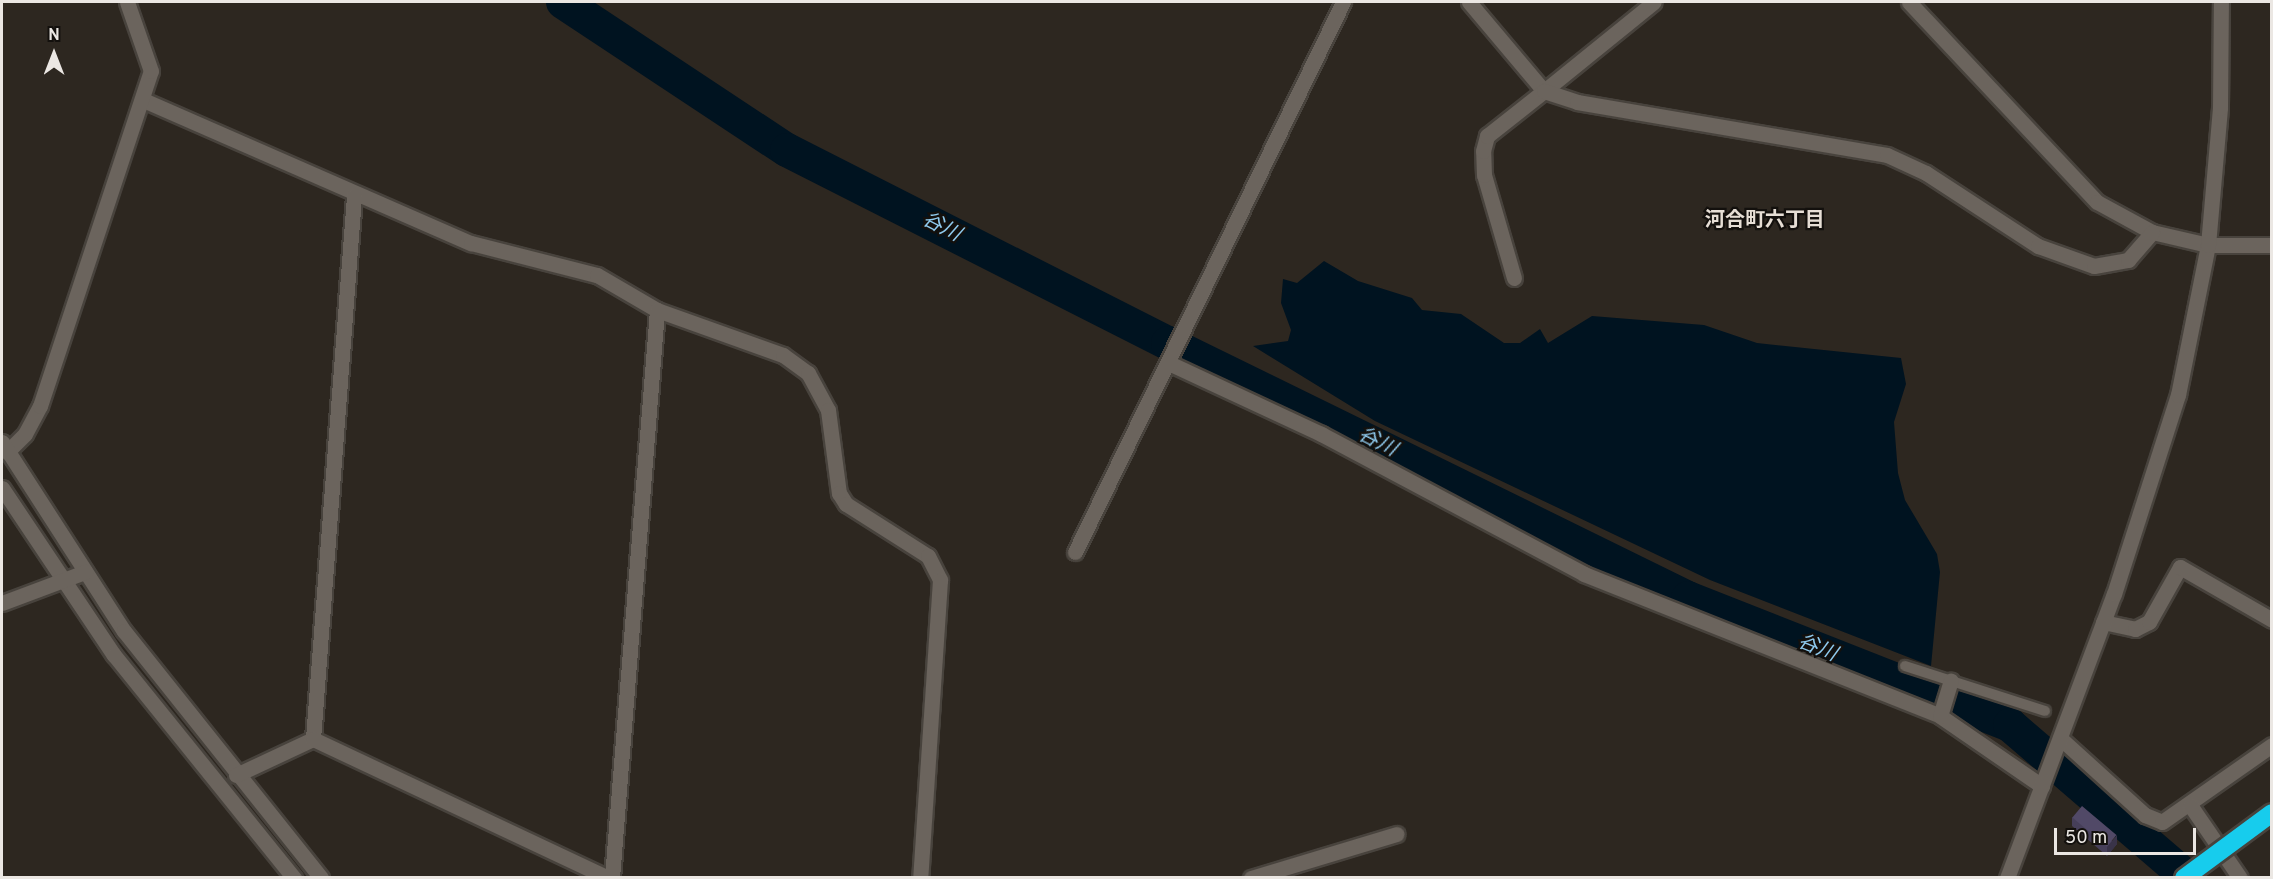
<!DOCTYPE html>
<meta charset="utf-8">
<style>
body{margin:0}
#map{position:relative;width:2273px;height:879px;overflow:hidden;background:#2d2720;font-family:Overpass,"Noto Sans JP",sans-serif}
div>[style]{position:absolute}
.water>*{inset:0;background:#001320}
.river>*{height:34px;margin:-17px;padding:0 17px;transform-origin:17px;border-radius:17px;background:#001320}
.roads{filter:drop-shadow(2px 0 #48433d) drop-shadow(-2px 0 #48433d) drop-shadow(0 2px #48433d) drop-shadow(0 -2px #48433d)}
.service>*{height:10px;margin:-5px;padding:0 5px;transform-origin:5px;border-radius:5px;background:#6b645d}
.pedestrian>*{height:15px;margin:-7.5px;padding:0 7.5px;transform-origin:7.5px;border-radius:7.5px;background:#6b645d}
.minor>*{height:15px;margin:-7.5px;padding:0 7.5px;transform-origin:7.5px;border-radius:7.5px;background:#6b645d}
.tertiary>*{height:15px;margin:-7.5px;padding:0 7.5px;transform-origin:7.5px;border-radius:7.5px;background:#6b645d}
.bridges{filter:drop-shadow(2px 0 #48433d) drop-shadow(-2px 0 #48433d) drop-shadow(0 2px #48433d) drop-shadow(0 -2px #48433d)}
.motorway-bridge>*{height:18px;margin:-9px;padding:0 9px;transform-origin:9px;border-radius:9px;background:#17cced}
.wall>*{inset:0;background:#463f59}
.shaded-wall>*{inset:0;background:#393348}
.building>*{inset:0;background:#514967;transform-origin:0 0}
span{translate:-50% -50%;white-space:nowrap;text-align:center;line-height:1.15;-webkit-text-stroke:4.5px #13100d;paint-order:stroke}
.neighbourhood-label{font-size:20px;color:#e6ded5;font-weight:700}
.water-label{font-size:20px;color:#8fcaee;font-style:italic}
.frame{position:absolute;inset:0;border:3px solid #ebe7e3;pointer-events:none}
.north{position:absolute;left:24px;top:24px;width:60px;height:60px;-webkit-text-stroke:4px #13100d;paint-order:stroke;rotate:0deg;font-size:16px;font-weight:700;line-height:24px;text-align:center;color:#ebe7e3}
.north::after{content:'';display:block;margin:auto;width:21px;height:27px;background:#ebe7e3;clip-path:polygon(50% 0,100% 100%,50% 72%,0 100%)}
.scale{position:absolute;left:2054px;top:828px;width:142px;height:27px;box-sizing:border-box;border:3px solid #ebe7e3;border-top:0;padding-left:8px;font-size:18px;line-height:21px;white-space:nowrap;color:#ebe7e3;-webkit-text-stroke:4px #13100d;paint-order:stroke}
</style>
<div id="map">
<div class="water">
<i style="clip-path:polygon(1324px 261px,1358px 281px,1412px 298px,1422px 310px,1461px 314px,1504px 343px,1520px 343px,1540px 329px,1548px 343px,1592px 316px,1704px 325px,1757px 343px,1901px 358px,1906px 384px,1894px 422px,1898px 473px,1905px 500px,1937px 554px,1940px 572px,1931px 666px,1710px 580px,1375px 421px,1253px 346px,1288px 341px,1291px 330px,1281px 303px,1283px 279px,1297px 283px)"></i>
</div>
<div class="river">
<i style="left:563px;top:2px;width:268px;rotate:33.5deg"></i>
<i style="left:787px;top:150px;width:427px;rotate:26.9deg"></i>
<i style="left:1168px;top:343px;width:579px;rotate:26.12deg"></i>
<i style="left:1688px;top:598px;width:346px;rotate:21.5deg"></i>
<i style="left:2010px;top:725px;width:235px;rotate:40.7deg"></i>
</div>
<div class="roads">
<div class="service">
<i style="left:1905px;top:666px;width:147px;rotate:17.8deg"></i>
</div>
<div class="pedestrian">
<i style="left:2px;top:488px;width:201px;rotate:56.2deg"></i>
<i style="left:114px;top:655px;width:287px;rotate:51.1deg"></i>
</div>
<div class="minor">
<i style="left:1469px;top:2px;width:116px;rotate:49.9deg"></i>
<i style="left:1544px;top:91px;width:141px;rotate:-39deg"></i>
<i style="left:1909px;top:2px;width:274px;rotate:46.8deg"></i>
<i style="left:2097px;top:202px;width:63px;rotate:28.6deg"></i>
<i style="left:2152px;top:232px;width:57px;rotate:13.1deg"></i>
<i style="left:143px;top:100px;width:358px;rotate:23.6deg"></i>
<i style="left:471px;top:243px;width:130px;rotate:14.3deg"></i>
<i style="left:597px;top:275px;width:69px;rotate:30.3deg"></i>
<i style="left:657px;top:310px;width:134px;rotate:19.7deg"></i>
<i style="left:783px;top:355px;width:31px;rotate:36deg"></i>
<i style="left:808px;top:373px;width:42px;rotate:61.6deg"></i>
<i style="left:828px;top:410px;width:84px;rotate:82.5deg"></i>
<i style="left:839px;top:493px;width:13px;rotate:58deg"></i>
<i style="left:846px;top:504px;width:97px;rotate:32.4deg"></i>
<i style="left:928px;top:556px;width:27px;rotate:63deg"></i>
<i style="left:940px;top:580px;width:299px;rotate:93.8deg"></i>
<i style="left:1514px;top:278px;width:107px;rotate:-106.2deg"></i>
<i style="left:1484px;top:175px;width:24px;rotate:-92deg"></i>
<i style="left:1483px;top:151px;width:16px;rotate:-75deg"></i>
<i style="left:1487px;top:136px;width:73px;rotate:-38.3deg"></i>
<i style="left:1544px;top:91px;width:35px;rotate:18deg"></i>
<i style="left:1577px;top:102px;width:314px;rotate:9.7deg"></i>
<i style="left:1887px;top:155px;width:43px;rotate:24.8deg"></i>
<i style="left:1926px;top:173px;width:134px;rotate:33.1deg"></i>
<i style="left:2038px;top:246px;width:59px;rotate:19.7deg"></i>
<i style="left:2094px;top:266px;width:35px;rotate:-10deg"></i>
<i style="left:2128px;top:260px;width:37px;rotate:-49deg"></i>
<i style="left:1171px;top:364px;width:166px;rotate:25deg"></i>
<i style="left:1321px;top:434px;width:298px;rotate:28deg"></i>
<i style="left:1584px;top:574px;width:383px;rotate:21.7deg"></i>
<i style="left:1940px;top:716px;width:124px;rotate:34.5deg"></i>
<i style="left:7px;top:452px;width:25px;rotate:-45deg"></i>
<i style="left:25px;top:434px;width:32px;rotate:-62deg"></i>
<i style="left:40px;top:406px;width:353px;rotate:-71.7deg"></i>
<i style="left:151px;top:71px;width:73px;rotate:-109.2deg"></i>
<i style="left:1075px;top:552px;width:612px;rotate:-64.02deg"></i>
<i style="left:2103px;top:622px;width:33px;rotate:12deg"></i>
<i style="left:2135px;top:629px;width:16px;rotate:-27deg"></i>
<i style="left:2149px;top:622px;width:63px;rotate:-60.6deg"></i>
<i style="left:2180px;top:567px;width:106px;rotate:29.9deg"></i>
<i style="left:1940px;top:716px;width:37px;rotate:-73deg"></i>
<i style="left:2060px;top:738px;width:115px;rotate:42.2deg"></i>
<i style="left:2145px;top:815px;width:18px;rotate:22deg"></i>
<i style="left:2162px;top:822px;width:134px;rotate:-35deg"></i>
<i style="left:313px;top:739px;width:545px;rotate:-85.68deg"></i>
<i style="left:612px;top:878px;width:570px;rotate:-85.47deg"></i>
</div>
<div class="tertiary">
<i style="left:2208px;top:245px;width:64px"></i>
<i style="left:2px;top:442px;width:225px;rotate:57.2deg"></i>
<i style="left:124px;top:631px;width:316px;rotate:51.4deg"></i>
<i style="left:2px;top:603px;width:89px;rotate:-20.5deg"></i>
<i style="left:236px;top:775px;width:85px;rotate:-25.1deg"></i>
<i style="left:313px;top:739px;width:326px;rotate:25.2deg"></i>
<i style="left:2190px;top:805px;width:88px;rotate:55.6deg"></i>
<i style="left:1251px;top:878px;width:152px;rotate:-16.8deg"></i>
<i style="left:2007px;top:878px;width:303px;rotate:-69.4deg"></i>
<i style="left:2114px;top:594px;width:209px;rotate:-72.2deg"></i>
<i style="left:2178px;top:395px;width:153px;rotate:-78.7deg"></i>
<i style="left:2208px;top:245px;width:138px;rotate:-85deg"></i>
<i style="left:2220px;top:108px;width:106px;rotate:-89.5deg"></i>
</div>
</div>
<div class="bridges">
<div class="motorway-bridge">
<i style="left:2184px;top:878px;width:109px;rotate:-36.5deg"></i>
</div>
</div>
<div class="wall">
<i style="clip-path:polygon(2072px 817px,2117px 844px,2107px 856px,2072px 826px)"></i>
</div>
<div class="shaded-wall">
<i style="clip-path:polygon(2117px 835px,2117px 844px,2107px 856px,2107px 847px)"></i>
</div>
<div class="building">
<i style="left:2082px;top:806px;width:45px;height:15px;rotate:40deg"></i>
</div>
<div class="neighbourhood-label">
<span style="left:1765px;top:221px">河合町六丁目</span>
</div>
<div class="water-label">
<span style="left:941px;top:228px;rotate:27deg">谷川</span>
<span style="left:1377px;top:443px;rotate:27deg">谷川</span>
<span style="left:1817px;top:649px;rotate:22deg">谷川</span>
</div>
<div class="frame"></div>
<div class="north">N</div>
<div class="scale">50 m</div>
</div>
